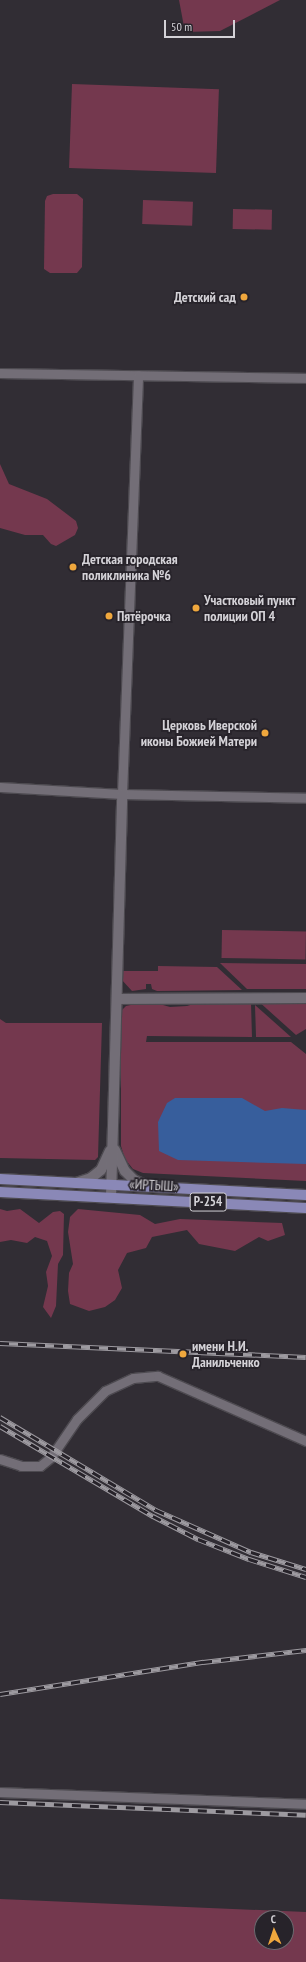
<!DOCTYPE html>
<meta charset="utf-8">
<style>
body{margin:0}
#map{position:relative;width:306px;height:1962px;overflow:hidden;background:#312d34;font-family:"PT Sans Narrow",sans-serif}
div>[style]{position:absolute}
.green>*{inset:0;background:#74384e;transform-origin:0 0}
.water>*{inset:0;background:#375e9c}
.roads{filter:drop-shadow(1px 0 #4d4a50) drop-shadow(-1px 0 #4d4a50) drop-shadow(0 1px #4d4a50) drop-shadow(0 -1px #4d4a50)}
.street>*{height:9px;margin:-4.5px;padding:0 4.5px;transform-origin:4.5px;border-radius:4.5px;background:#736e77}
.secondary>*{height:10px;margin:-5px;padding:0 5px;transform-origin:5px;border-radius:5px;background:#736e77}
.primary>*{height:10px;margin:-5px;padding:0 5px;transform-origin:5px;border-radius:5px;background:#8a88b7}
.rail>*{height:4.5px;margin-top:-2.25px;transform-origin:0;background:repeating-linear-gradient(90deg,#27232a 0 9px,#9d9aa0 0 18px);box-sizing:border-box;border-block:1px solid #9d9aa0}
.dots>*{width:11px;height:11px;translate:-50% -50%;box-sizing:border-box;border:2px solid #27232a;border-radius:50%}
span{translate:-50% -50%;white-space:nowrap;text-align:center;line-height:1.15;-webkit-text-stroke:3.5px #27232a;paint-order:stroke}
.shield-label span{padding:1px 3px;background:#27232a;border:1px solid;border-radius:3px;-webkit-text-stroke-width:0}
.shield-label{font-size:13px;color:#d4d2d7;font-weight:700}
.poi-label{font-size:14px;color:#d4d2d7;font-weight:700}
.right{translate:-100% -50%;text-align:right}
.left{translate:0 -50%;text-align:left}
.street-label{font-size:14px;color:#d4d2d7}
.north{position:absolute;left:254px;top:1910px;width:40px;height:40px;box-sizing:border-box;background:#27232a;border:1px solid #6c696f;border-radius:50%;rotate:357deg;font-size:11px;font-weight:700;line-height:16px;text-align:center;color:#d4d2d7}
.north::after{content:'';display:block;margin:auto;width:14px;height:18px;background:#efa73d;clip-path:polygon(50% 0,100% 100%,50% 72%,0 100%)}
.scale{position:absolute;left:164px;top:20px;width:71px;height:18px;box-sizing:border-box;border:2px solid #d4d2d7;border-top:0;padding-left:5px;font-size:12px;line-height:14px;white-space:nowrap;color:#d4d2d7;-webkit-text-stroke:3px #27232a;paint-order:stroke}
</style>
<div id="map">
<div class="green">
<i style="clip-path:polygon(179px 0,280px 0,220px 31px,185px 32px)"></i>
<i style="left:72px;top:84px;width:147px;height:84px;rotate:2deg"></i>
<i style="clip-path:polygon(53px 194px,77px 194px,83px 199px,82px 267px,77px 273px,50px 273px,44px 269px,45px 201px,47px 196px)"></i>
<i style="left:143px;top:200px;width:50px;height:24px;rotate:2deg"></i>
<i style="left:233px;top:209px;width:39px;height:20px;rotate:1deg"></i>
<i style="clip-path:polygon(0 464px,9px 484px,47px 499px,76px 521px,78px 528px,75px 535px,56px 546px,51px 544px,43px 535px,25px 535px,0 528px)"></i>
<i style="left:222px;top:930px;width:84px;height:28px;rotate:1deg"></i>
<i style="clip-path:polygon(220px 963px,306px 964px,306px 989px,247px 989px)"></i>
<i style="clip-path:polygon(158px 966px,217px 967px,242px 990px,157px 991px,152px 989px,151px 984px,146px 984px,146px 989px,132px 991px,121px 979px,122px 971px,158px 971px)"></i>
<i style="clip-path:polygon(257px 1000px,306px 1000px,306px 1029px,296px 1035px)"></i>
<i style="clip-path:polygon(149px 1001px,170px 1007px,187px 1006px,200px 1002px,251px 1003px,252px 1037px,147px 1036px,146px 1042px,291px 1042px,306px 1054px,306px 1181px,143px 1173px,133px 1169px,125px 1159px,121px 1146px,121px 1020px,122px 1010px,126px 1006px)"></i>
<i style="clip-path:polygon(255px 1005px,291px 1037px,256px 1037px)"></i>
<i style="clip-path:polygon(0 1019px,6px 1023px,102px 1023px,98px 1157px,95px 1160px,0 1158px)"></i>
<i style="clip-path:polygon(0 1209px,7px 1211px,20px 1209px,39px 1223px,53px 1212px,60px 1211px,64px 1214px,63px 1255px,58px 1264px,56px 1306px,51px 1318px,43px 1307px,48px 1286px,46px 1272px,52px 1256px,47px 1241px,35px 1237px,27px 1243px,11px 1240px,0 1242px)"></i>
<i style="clip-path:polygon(78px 1209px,140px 1215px,155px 1224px,180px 1219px,282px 1223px,285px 1235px,268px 1241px,259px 1237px,235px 1251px,199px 1244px,187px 1230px,152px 1237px,146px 1248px,127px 1253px,118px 1270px,122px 1288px,115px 1300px,105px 1307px,89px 1311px,70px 1304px,68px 1291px,69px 1273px,73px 1264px,68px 1232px,70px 1217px)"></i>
<i style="clip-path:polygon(evenodd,0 1899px,306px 1912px,306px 1962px,0 1962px,0 1899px,262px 1918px,286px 1918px,286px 1942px,262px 1942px,262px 1918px)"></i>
</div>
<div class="water">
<i style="clip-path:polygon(175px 1098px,242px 1098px,265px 1111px,282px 1108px,306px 1110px,306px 1164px,178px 1160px,159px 1151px,158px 1122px,167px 1103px)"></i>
</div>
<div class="roads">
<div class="street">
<i style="left:0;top:373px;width:306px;rotate:0.9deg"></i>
<i style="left:0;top:787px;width:122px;rotate:3.3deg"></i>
<i style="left:122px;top:794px;width:184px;rotate:1.2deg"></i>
<i style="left:122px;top:794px;width:419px;rotate:-87.8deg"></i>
<i style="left:0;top:1459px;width:22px;rotate:18deg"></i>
<i style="left:21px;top:1466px;width:19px"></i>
<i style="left:40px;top:1466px;width:14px;rotate:-39deg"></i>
<i style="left:51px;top:1457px;width:46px;rotate:-55.6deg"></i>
<i style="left:77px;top:1419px;width:40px;rotate:-45deg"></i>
<i style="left:105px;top:1391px;width:31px;rotate:-25deg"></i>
<i style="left:133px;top:1378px;width:25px;rotate:-5deg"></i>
<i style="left:158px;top:1376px;width:162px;rotate:23.7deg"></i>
<i style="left:0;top:1792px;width:306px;rotate:2.2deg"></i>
</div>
<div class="secondary">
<i style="left:117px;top:999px;width:189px;rotate:-0.3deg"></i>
<i style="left:115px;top:1150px;width:23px;rotate:65deg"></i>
<i style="left:125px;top:1171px;width:13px;rotate:45deg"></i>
<i style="left:134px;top:1180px;width:13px;rotate:23deg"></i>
<i style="left:76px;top:1183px;width:16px;rotate:-18deg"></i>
<i style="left:91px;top:1178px;width:13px;rotate:-39deg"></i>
<i style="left:101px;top:1170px;width:21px;rotate:-65deg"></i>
<i style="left:111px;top:1197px;width:403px;rotate:-88.4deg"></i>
</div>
<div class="primary">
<i style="left:0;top:1179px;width:306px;rotate:3deg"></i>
<i style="left:0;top:1192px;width:306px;rotate:3deg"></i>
</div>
</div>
<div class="rail">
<i style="left:0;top:1343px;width:306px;rotate:2.6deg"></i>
<i style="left:0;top:1417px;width:182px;rotate:30.8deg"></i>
<i style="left:156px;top:1510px;width:104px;rotate:23.9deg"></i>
<i style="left:251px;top:1552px;width:58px;rotate:17.2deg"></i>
<i style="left:0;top:1426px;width:178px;rotate:30.5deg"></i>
<i style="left:153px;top:1516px;width:51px;rotate:27.1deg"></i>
<i style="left:198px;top:1539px;width:55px;rotate:21.4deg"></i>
<i style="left:249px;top:1559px;width:60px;rotate:17.5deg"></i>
<i style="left:0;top:1694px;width:206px;rotate:-9deg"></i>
<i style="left:203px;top:1662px;width:104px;rotate:-6.6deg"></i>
<i style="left:0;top:1802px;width:306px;rotate:2.4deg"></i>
</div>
<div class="dots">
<i style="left:244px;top:297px;background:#efa73d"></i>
<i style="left:73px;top:567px;background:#efa73d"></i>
<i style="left:196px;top:608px;background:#efa73d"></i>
<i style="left:109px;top:616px;background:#efa73d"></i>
<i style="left:265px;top:733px;background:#efa73d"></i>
<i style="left:183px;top:1354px;background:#efa73d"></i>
</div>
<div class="shield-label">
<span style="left:208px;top:1202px">Р-254</span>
</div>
<div class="poi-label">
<span class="right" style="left:236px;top:297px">Детский сад</span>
<span class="left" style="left:82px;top:567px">Детская городская<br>поликлиника №6</span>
<span class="left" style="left:204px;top:608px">Участковый пункт<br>полиции ОП 4</span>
<span class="left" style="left:117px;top:616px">Пятёрочка</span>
<span class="right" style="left:257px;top:733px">Церковь Иверской<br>иконы Божией Матери</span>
<span class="left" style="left:192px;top:1354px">имени Н.И.<br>Данильченко</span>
</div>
<div class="street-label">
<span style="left:154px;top:1185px;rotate:3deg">«ИРТЫШ»</span>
</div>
<div class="north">С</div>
<div class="scale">50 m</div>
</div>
